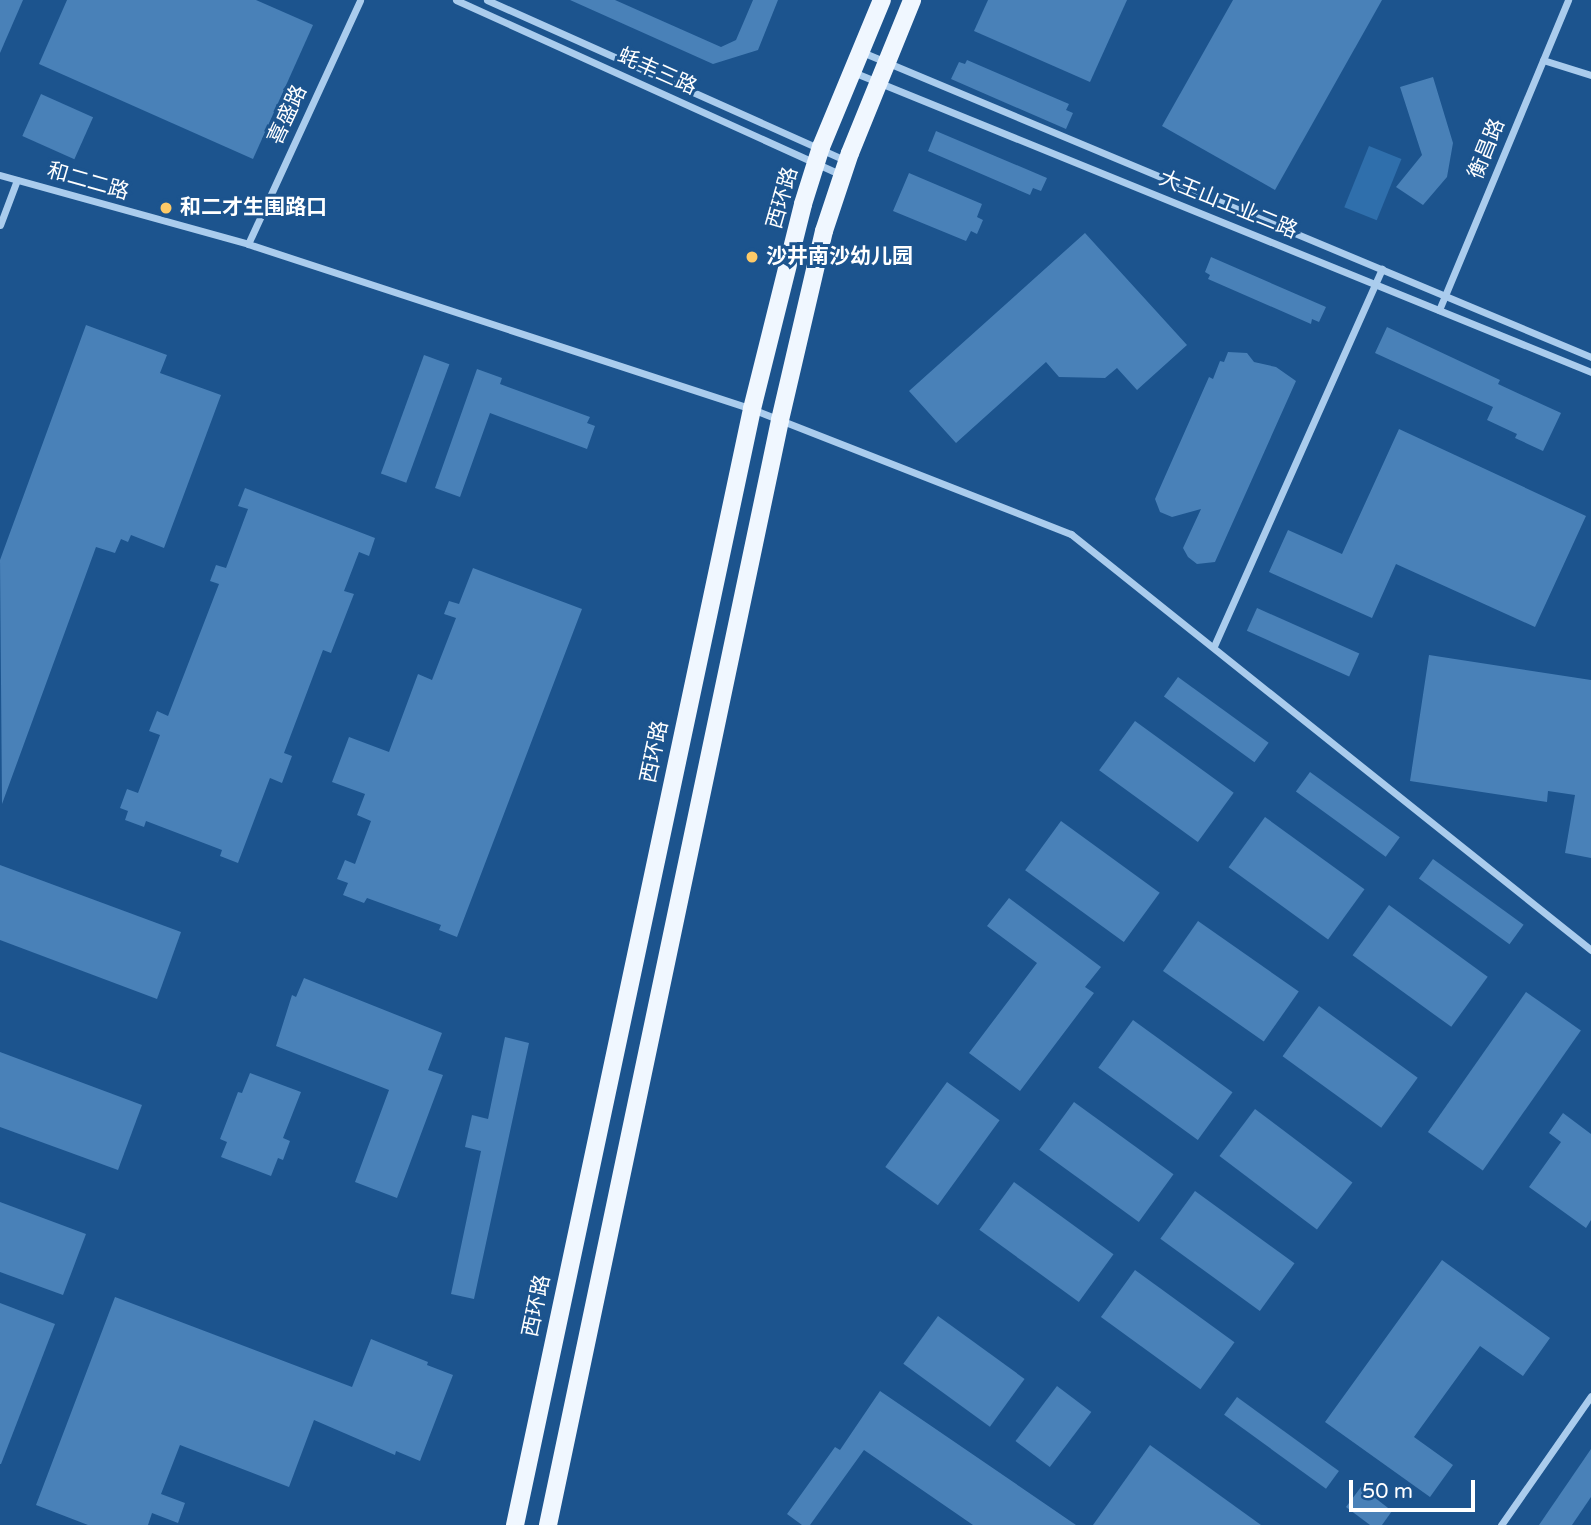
<!DOCTYPE html>
<meta charset="utf-8">
<style>
body{margin:0}
#map{position:relative;width:1591px;height:1525px;overflow:hidden;background:#1c548e;font-family:"Varela Round","Noto Sans SC",sans-serif}
div>[style]{position:absolute}
.green>*{inset:0;background:#2f6fac;transform-origin:0 0}
.building>*{inset:0;background:#4981b8;transform-origin:0 0}
.street>*{height:7px;margin:-3.5px;padding:0 3.5px;transform-origin:3.5px;border-radius:3.5px;background:#aacced}
.primary>*{height:18px;margin:-9px;padding:0 9px;transform-origin:9px;border-radius:9px;background:#f0f7ff}
.dots>*{width:19px;height:19px;translate:-50% -50%;box-sizing:border-box;border:4px solid #1c548e;border-radius:50%}
span{translate:-50% -50%;white-space:nowrap;text-align:center;line-height:1.15;-webkit-text-stroke:6px #1c548e;paint-order:stroke}
.street-label{font-size:21px;color:#fff}
.poi-label{font-size:21px;color:#fff;font-weight:700}
.left{translate:0 -50%;text-align:left}
.scale{position:absolute;left:1349px;top:1480px;width:126px;height:32px;box-sizing:border-box;border:4px solid #fff;border-top:0;padding-left:9px;font-size:21px;line-height:24px;white-space:nowrap;color:#fff;-webkit-text-stroke:5px #1c548e;paint-order:stroke}
</style>
<div id="map">
<div class="green">
<i style="left:1369px;top:146px;width:35px;height:66px;rotate:22deg"></i>
</div>
<div class="building">
<i style="clip-path:polygon(0 0,23px 0,0 53px)"></i>
<i style="clip-path:polygon(67px 0,256px 0,313px 25px,253px 159px,39px 64px)"></i>
<i style="clip-path:polygon(570px 0,615px 0,721px 47px,736px 40px,753px 0,778px 0,758px 50px,713px 64px)"></i>
<i style="clip-path:polygon(988px 0,1127px 0,1090px 82px,974px 31px)"></i>
<i style="clip-path:polygon(1233px 0,1382px 0,1275px 190px,1162px 126px)"></i>
<i style="clip-path:polygon(967px 60px,1069px 104px,1066px 110px,1073px 113px,1066px 129px,951px 79px,959px 62px,965px 64px)"></i>
<i style="clip-path:polygon(1433px 77px,1453px 143px,1447px 177px,1423px 205px,1396px 187px,1422px 155px,1400px 87px)"></i>
<i style="left:41px;top:94px;width:57px;height:46px;rotate:24deg"></i>
<i style="clip-path:polygon(936px 131px,1047px 178px,1041px 191px,1033px 188px,1030px 195px,928px 151px)"></i>
<i style="clip-path:polygon(909px 173px,982px 204px,977px 217px,983px 220px,977px 234px,971px 231px,966px 241px,893px 211px)"></i>
<i style="clip-path:polygon(1085px 233px,1187px 345px,1137px 390px,1117px 368px,1105px 378px,1059px 377px,1046px 362px,956px 443px,909px 391px)"></i>
<i style="clip-path:polygon(1211px 257px,1326px 307px,1319px 322px,1312px 319px,1311px 324px,1208px 279px,1210px 275px,1205px 272px)"></i>
<i style="clip-path:polygon(86px 325px,167px 355px,160px 373px,221px 395px,164px 548px,131px 535px,128px 542px,121px 539px,115px 553px,96px 547px,2px 804px,0 560px)"></i>
<i style="clip-path:polygon(1387px 327px,1500px 380px,1498px 384px,1561px 413px,1543px 451px,1515px 438px,1517px 434px,1487px 420px,1493px 407px,1375px 353px)"></i>
<i style="clip-path:polygon(1228px 352px,1247px 353px,1254px 362px,1276px 367px,1296px 381px,1215px 562px,1197px 564px,1188px 557px,1183px 548px,1201px 509px,1172px 517px,1160px 512px,1155px 499px,1209px 377px,1213px 379px,1220px 361px,1224px 362px)"></i>
<i style="left:424px;top:355px;width:27px;height:126px;rotate:20deg"></i>
<i style="clip-path:polygon(477px 369px,502px 378px,500px 384px,590px 417px,587px 423px,595px 426px,587px 449px,490px 413px,460px 497px,435px 488px)"></i>
<i style="clip-path:polygon(1399px 429px,1586px 516px,1535px 627px,1396px 564px,1372px 618px,1269px 572px,1288px 530px,1342px 554px)"></i>
<i style="clip-path:polygon(245px 488px,375px 538px,369px 556px,359px 552px,344px 591px,354px 594px,331px 653px,323px 650px,284px 753px,292px 756px,282px 783px,270px 778px,238px 863px,220px 856px,222px 850px,146px 821px,144px 827px,125px 820px,128px 811px,120px 808px,127px 789px,138px 793px,160px 735px,149px 731px,157px 711px,168px 716px,219px 584px,210px 581px,216px 565px,226px 568px,248px 509px,238px 506px)"></i>
<i style="clip-path:polygon(473px 568px,582px 609px,457px 937px,439px 930px,441px 925px,367px 898px,364px 903px,343px 895px,348px 883px,337px 879px,345px 860px,355px 864px,371px 821px,357px 815px,365px 794px,332px 782px,349px 737px,389px 752px,418px 674px,432px 680px,456px 618px,444px 614px,449px 601px,459px 604px)"></i>
<i style="left:1257px;top:608px;width:112px;height:25px;rotate:24deg"></i>
<i style="clip-path:polygon(1429px 655px,1591px 680px,1591px 858px,1565px 853px,1575px 795px,1548px 791px,1547px 802px,1410px 781px)"></i>
<i style="left:1178px;top:677px;width:112px;height:24px;rotate:36deg"></i>
<i style="left:1135px;top:721px;width:122px;height:61px;rotate:36deg"></i>
<i style="left:1310px;top:772px;width:111px;height:24px;rotate:36deg"></i>
<i style="left:1265px;top:817px;width:123px;height:62px;rotate:36deg"></i>
<i style="left:1061px;top:821px;width:122px;height:61px;rotate:36deg"></i>
<i style="left:1433px;top:859px;width:112px;height:24px;rotate:36deg"></i>
<i style="clip-path:polygon(0 865px,181px 932px,157px 999px,0 940px)"></i>
<i style="clip-path:polygon(1009px 898px,1101px 967px,1085px 987px,1094px 993px,1020px 1091px,969px 1053px,1037px 963px,987px 926px)"></i>
<i style="left:1389px;top:905px;width:122px;height:62px;rotate:36deg"></i>
<i style="left:1198px;top:921px;width:123px;height:61px;rotate:35deg"></i>
<i style="clip-path:polygon(304px 978px,442px 1033px,428px 1070px,443px 1075px,397px 1198px,355px 1182px,389px 1090px,276px 1046px,292px 995px,296px 997px)"></i>
<i style="left:1526px;top:992px;width:67px;height:171px;rotate:35deg"></i>
<i style="left:1319px;top:1006px;width:122px;height:62px;rotate:36deg"></i>
<i style="left:1133px;top:1020px;width:123px;height:59px;rotate:36deg"></i>
<i style="clip-path:polygon(505px 1037px,529px 1043px,474px 1299px,451px 1294px,481px 1151px,465px 1147px,472px 1115px,488px 1119px)"></i>
<i style="clip-path:polygon(0 1052px,142px 1105px,118px 1170px,0 1127px)"></i>
<i style="clip-path:polygon(250px 1073px,301px 1092px,283px 1138px,290px 1141px,283px 1160px,278px 1158px,271px 1176px,221px 1157px,227px 1142px,220px 1139px,238px 1092px,242px 1093px)"></i>
<i style="left:947px;top:1082px;width:65px;height:105px;rotate:36deg"></i>
<i style="left:1074px;top:1102px;width:123px;height:59px;rotate:36deg"></i>
<i style="left:1255px;top:1109px;width:122px;height:59px;rotate:37deg"></i>
<i style="clip-path:polygon(1563px 1113px,1591px 1134px,1591px 1220px,1586px 1228px,1529px 1187px,1561px 1142px,1549px 1133px)"></i>
<i style="left:1014px;top:1182px;width:123px;height:59px;rotate:36deg"></i>
<i style="left:1195px;top:1191px;width:123px;height:59px;rotate:36deg"></i>
<i style="clip-path:polygon(0 1202px,86px 1234px,63px 1295px,0 1272px)"></i>
<i style="clip-path:polygon(1442px 1260px,1550px 1338px,1523px 1376px,1480px 1346px,1414px 1437px,1453px 1465px,1430px 1497px,1325px 1422px)"></i>
<i style="left:1135px;top:1270px;width:123px;height:58px;rotate:36deg"></i>
<i style="clip-path:polygon(115px 1297px,352px 1387px,371px 1339px,428px 1362px,427px 1365px,453px 1375px,420px 1461px,396px 1451px,395px 1455px,314px 1420px,289px 1487px,180px 1445px,161px 1494px,185px 1503px,178px 1523px,152px 1513px,148px 1525px,88px 1525px,36px 1505px)"></i>
<i style="clip-path:polygon(0 1303px,55px 1324px,1px 1464px,0 1464px)"></i>
<i style="left:938px;top:1316px;width:107px;height:59px;rotate:36deg"></i>
<i style="left:1057px;top:1386px;width:43px;height:69px;rotate:37deg"></i>
<i style="clip-path:polygon(880px 1391px,1076px 1525px,973px 1525px,864px 1450px,810px 1525px,802px 1525px,787px 1514px,835px 1447px,840px 1450px)"></i>
<i style="left:1237px;top:1397px;width:126px;height:22px;rotate:36deg"></i>
<i style="clip-path:polygon(1150px 1445px,1261px 1525px,1093px 1525px)"></i>
<i style="clip-path:polygon(1591px 1449px,1591px 1497px,1572px 1525px,1539px 1525px)"></i>
<i style="clip-path:polygon(1361px 1487px,1392px 1511px,1382px 1525px,1370px 1525px,1346px 1507px)"></i>
</div>
<div class="street">
<i style="left:456px;top:0;width:423px;rotate:24.4deg"></i>
<i style="left:487px;top:0;width:394px;rotate:24.1deg"></i>
<i style="left:862px;top:52px;width:790px;rotate:22.7deg"></i>
<i style="left:1543px;top:60px;width:50px;rotate:17.4deg"></i>
<i style="left:853px;top:72px;width:797px;rotate:22.12deg"></i>
<i style="left:0;top:175px;width:257px;rotate:15.5deg"></i>
<i style="left:248px;top:244px;width:530px;rotate:18.13deg"></i>
<i style="left:752px;top:409px;width:343px;rotate:21.4deg"></i>
<i style="left:1071px;top:534px;width:666px;rotate:38.66deg"></i>
<i style="left:0;top:225px;width:48px;rotate:-69.3deg"></i>
<i style="left:248px;top:244px;width:268px;rotate:-65.3deg"></i>
<i style="left:1439px;top:310px;width:336px;rotate:-67.4deg"></i>
<i style="left:1214px;top:646px;width:413px;rotate:-66deg"></i>
<i style="left:1501px;top:1525px;width:157px;rotate:-55.1deg"></i>
</div>
<div class="primary">
<i style="left:515px;top:1525px;width:1141px;rotate:-78.01deg"></i>
<i style="left:752px;top:409px;width:211px;rotate:-76deg"></i>
<i style="left:803px;top:204px;width:60px;rotate:-72.5deg"></i>
<i style="left:821px;top:147px;width:159px;rotate:-67.5deg"></i>
<i style="left:548px;top:1525px;width:1129px;rotate:-78.14deg"></i>
<i style="left:780px;top:420px;width:194px;rotate:-76.9deg"></i>
<i style="left:824px;top:231px;width:82px;rotate:-71.6deg"></i>
<i style="left:850px;top:153px;width:165px;rotate:-67.9deg"></i>
</div>
<div class="dots">
<i style="left:166px;top:208px;background:#feca67"></i>
<i style="left:752px;top:257px;background:#feca67"></i>
</div>
<div class="street-label">
<span style="left:657px;top:72px;rotate:24deg">蚝丰三路</span>
<span style="left:288px;top:115px;rotate:-65deg">喜盛路</span>
<span style="left:1487px;top:149px;rotate:-68deg">衡昌路</span>
<span style="left:88px;top:182px;rotate:16deg">和二二路</span>
<span style="left:783px;top:198px;rotate:-74deg">西环路</span>
<span style="left:1228px;top:205px;rotate:22deg">大王山工业二路</span>
<span style="left:655px;top:752px;rotate:-78deg">西环路</span>
<span style="left:537px;top:1306px;rotate:-78deg">西环路</span>
</div>
<div class="poi-label">
<span class="left" style="left:180px;top:208px">和二才生围路口</span>
<span class="left" style="left:766px;top:257px">沙井南沙幼儿园</span>
</div>
<div class="scale">50 m</div>
</div>
